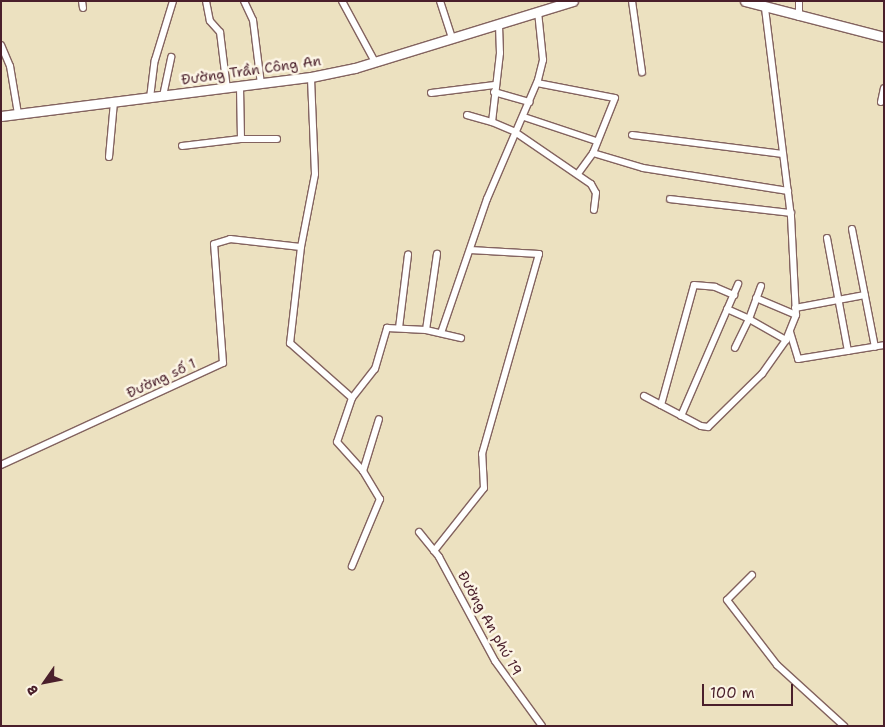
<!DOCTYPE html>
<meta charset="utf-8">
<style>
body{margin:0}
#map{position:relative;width:885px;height:727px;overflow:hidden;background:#ece1c0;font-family:"Shantell Sans",sans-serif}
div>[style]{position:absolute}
.roads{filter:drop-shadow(1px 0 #83635f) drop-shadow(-1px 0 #83635f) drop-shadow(0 1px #83635f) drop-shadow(0 -1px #83635f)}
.minor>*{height:6px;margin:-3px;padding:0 3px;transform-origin:3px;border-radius:3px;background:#fff}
.secondary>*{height:9px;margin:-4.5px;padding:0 4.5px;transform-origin:4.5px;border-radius:4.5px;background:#fff}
span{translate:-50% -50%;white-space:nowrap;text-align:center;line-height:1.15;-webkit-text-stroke:5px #fcf5e5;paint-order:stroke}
.street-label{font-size:14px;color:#4a1f2b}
.frame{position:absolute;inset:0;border:2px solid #4a1f2b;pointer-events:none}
.north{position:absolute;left:20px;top:657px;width:50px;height:50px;-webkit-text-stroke:4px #fcf5e5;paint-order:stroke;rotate:237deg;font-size:14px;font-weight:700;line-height:20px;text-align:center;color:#4a1f2b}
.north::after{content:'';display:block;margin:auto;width:18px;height:22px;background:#4a1f2b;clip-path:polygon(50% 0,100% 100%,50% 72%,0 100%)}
.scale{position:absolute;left:702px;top:684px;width:91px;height:22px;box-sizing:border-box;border:2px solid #4a1f2b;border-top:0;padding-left:6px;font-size:15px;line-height:18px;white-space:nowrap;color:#4a1f2b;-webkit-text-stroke:4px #fcf5e5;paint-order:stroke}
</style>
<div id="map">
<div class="roads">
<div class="minor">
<i style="left:82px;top:1px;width:7px;rotate:82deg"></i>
<i style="left:206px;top:1px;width:20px;rotate:79deg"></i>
<i style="left:210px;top:21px;width:15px;rotate:48deg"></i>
<i style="left:220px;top:32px;width:57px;rotate:83deg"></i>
<i style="left:244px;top:1px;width:21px;rotate:65deg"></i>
<i style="left:253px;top:20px;width:64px;rotate:82.9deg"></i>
<i style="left:342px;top:1px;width:69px;rotate:61.6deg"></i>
<i style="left:440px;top:1px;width:40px;rotate:72deg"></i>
<i style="left:632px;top:1px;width:72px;rotate:82deg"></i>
<i style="left:799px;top:17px;width:16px;rotate:-90deg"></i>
<i style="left:499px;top:25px;width:28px;rotate:88deg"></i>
<i style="left:500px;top:53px;width:69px;rotate:96.6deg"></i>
<i style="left:492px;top:122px;width:25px;rotate:23deg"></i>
<i style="left:515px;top:132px;width:92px;rotate:34.4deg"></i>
<i style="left:591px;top:184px;width:10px;rotate:61deg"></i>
<i style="left:596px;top:193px;width:17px;rotate:97deg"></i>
<i style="left:1px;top:45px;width:23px;rotate:67deg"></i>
<i style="left:10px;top:66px;width:49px;rotate:80.5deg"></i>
<i style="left:537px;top:83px;width:79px;rotate:10.9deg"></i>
<i style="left:615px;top:98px;width:59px;rotate:111.8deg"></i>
<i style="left:593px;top:153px;width:26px;rotate:126deg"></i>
<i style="left:494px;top:92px;width:37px;rotate:16deg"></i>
<i style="left:431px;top:93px;width:64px;rotate:-7.1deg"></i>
<i style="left:163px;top:96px;width:40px;rotate:-78deg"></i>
<i style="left:150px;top:98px;width:38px;rotate:-83deg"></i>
<i style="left:155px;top:60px;width:62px;rotate:-73deg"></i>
<i style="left:881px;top:102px;width:14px;rotate:-78deg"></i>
<i style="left:467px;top:115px;width:26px;rotate:16deg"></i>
<i style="left:524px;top:117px;width:76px;rotate:18.4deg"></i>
<i style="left:632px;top:135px;width:152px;rotate:7.2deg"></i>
<i style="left:241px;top:139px;width:36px"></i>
<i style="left:182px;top:146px;width:59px;rotate:-6.8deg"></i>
<i style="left:241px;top:139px;width:52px;rotate:-91.1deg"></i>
<i style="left:593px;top:153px;width:52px;rotate:16.7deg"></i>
<i style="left:643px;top:168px;width:147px;rotate:9deg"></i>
<i style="left:109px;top:157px;width:55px;rotate:-84.8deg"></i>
<i style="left:670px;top:199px;width:122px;rotate:6.6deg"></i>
<i style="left:852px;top:229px;width:120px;rotate:79deg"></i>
<i style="left:827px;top:238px;width:115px;rotate:79.5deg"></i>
<i style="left:301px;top:247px;width:97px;rotate:96.5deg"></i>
<i style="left:290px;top:343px;width:83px;rotate:41.6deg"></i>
<i style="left:352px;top:398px;width:46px;rotate:108.8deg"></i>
<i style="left:337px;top:442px;width:39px;rotate:48deg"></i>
<i style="left:363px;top:471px;width:33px;rotate:59deg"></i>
<i style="left:380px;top:499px;width:73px;rotate:112.7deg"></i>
<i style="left:761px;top:286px;width:35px;rotate:110deg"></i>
<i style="left:749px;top:319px;width:43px;rotate:29.6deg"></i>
<i style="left:756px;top:298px;width:43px;rotate:23deg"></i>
<i style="left:795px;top:308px;width:71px;rotate:-10.5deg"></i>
<i style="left:727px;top:309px;width:24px;rotate:24deg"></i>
<i style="left:749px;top:319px;width:32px;rotate:116deg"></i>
<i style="left:399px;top:328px;width:74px;rotate:-83deg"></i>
<i style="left:426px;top:330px;width:36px;rotate:13deg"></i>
<i style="left:790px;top:332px;width:28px;rotate:73deg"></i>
<i style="left:798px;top:359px;width:87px;rotate:-9.2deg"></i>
<i style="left:441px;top:333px;width:142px;rotate:-71.1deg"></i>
<i style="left:487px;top:199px;width:129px;rotate:-66.8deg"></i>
<i style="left:538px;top:80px;width:21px;rotate:-76deg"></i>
<i style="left:543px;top:60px;width:48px;rotate:-95.9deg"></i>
<i style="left:644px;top:396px;width:64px;rotate:27.8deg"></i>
<i style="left:701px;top:426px;width:7px;rotate:8deg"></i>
<i style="left:708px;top:427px;width:76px;rotate:-44.5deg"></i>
<i style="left:762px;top:374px;width:42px;rotate:-54.8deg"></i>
<i style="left:786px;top:340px;width:27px;rotate:-68deg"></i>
<i style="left:796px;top:315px;width:98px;rotate:-92.9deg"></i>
<i style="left:791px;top:217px;width:211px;rotate:-97.1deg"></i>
<i style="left:352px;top:398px;width:37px;rotate:-52deg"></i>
<i style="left:375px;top:369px;width:43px;rotate:-73.7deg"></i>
<i style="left:387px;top:328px;width:39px;rotate:3deg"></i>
<i style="left:426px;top:330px;width:77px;rotate:-81.8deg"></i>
<i style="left:661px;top:405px;width:124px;rotate:-74.6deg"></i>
<i style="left:694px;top:285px;width:21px;rotate:5deg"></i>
<i style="left:715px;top:287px;width:21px;rotate:23deg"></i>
<i style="left:681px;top:416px;width:144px;rotate:-66.6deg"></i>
<i style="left:1px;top:465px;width:244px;rotate:-24.7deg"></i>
<i style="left:223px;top:363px;width:119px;rotate:-94.3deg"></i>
<i style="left:214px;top:244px;width:17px;rotate:-17deg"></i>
<i style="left:230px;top:239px;width:71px;rotate:6.4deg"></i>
<i style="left:301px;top:247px;width:74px;rotate:-79.1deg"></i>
<i style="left:315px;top:174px;width:97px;rotate:-92.4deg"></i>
<i style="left:363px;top:471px;width:54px;rotate:-72.9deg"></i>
<i style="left:419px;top:532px;width:32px;rotate:51deg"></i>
<i style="left:439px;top:557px;width:118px;rotate:61.7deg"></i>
<i style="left:495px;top:661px;width:80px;rotate:54.1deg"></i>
<i style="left:434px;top:551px;width:80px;rotate:-51.6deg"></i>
<i style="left:484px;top:488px;width:34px;rotate:-93deg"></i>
<i style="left:482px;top:454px;width:208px;rotate:-74.1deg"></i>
<i style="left:539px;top:254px;width:69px;rotate:-176.7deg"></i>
<i style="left:752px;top:575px;width:35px;rotate:135deg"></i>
<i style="left:727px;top:600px;width:82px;rotate:52.4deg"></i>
<i style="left:777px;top:665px;width:91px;rotate:42.3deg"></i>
</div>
<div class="secondary">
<i style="left:745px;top:1px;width:144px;rotate:14.5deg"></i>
<i style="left:1px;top:116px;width:312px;rotate:-7.2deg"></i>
<i style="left:311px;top:77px;width:45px;rotate:-11.6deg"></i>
<i style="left:355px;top:68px;width:228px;rotate:-17.1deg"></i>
</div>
</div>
<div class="street-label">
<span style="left:251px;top:70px;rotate:-8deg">Đường Trần Công An</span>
<span style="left:161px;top:378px;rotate:-25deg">Đường số 1</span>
<span style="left:490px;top:623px;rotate:61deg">Đường An phú 19</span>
</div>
<div class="frame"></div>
<div class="north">B</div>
<div class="scale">100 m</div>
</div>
